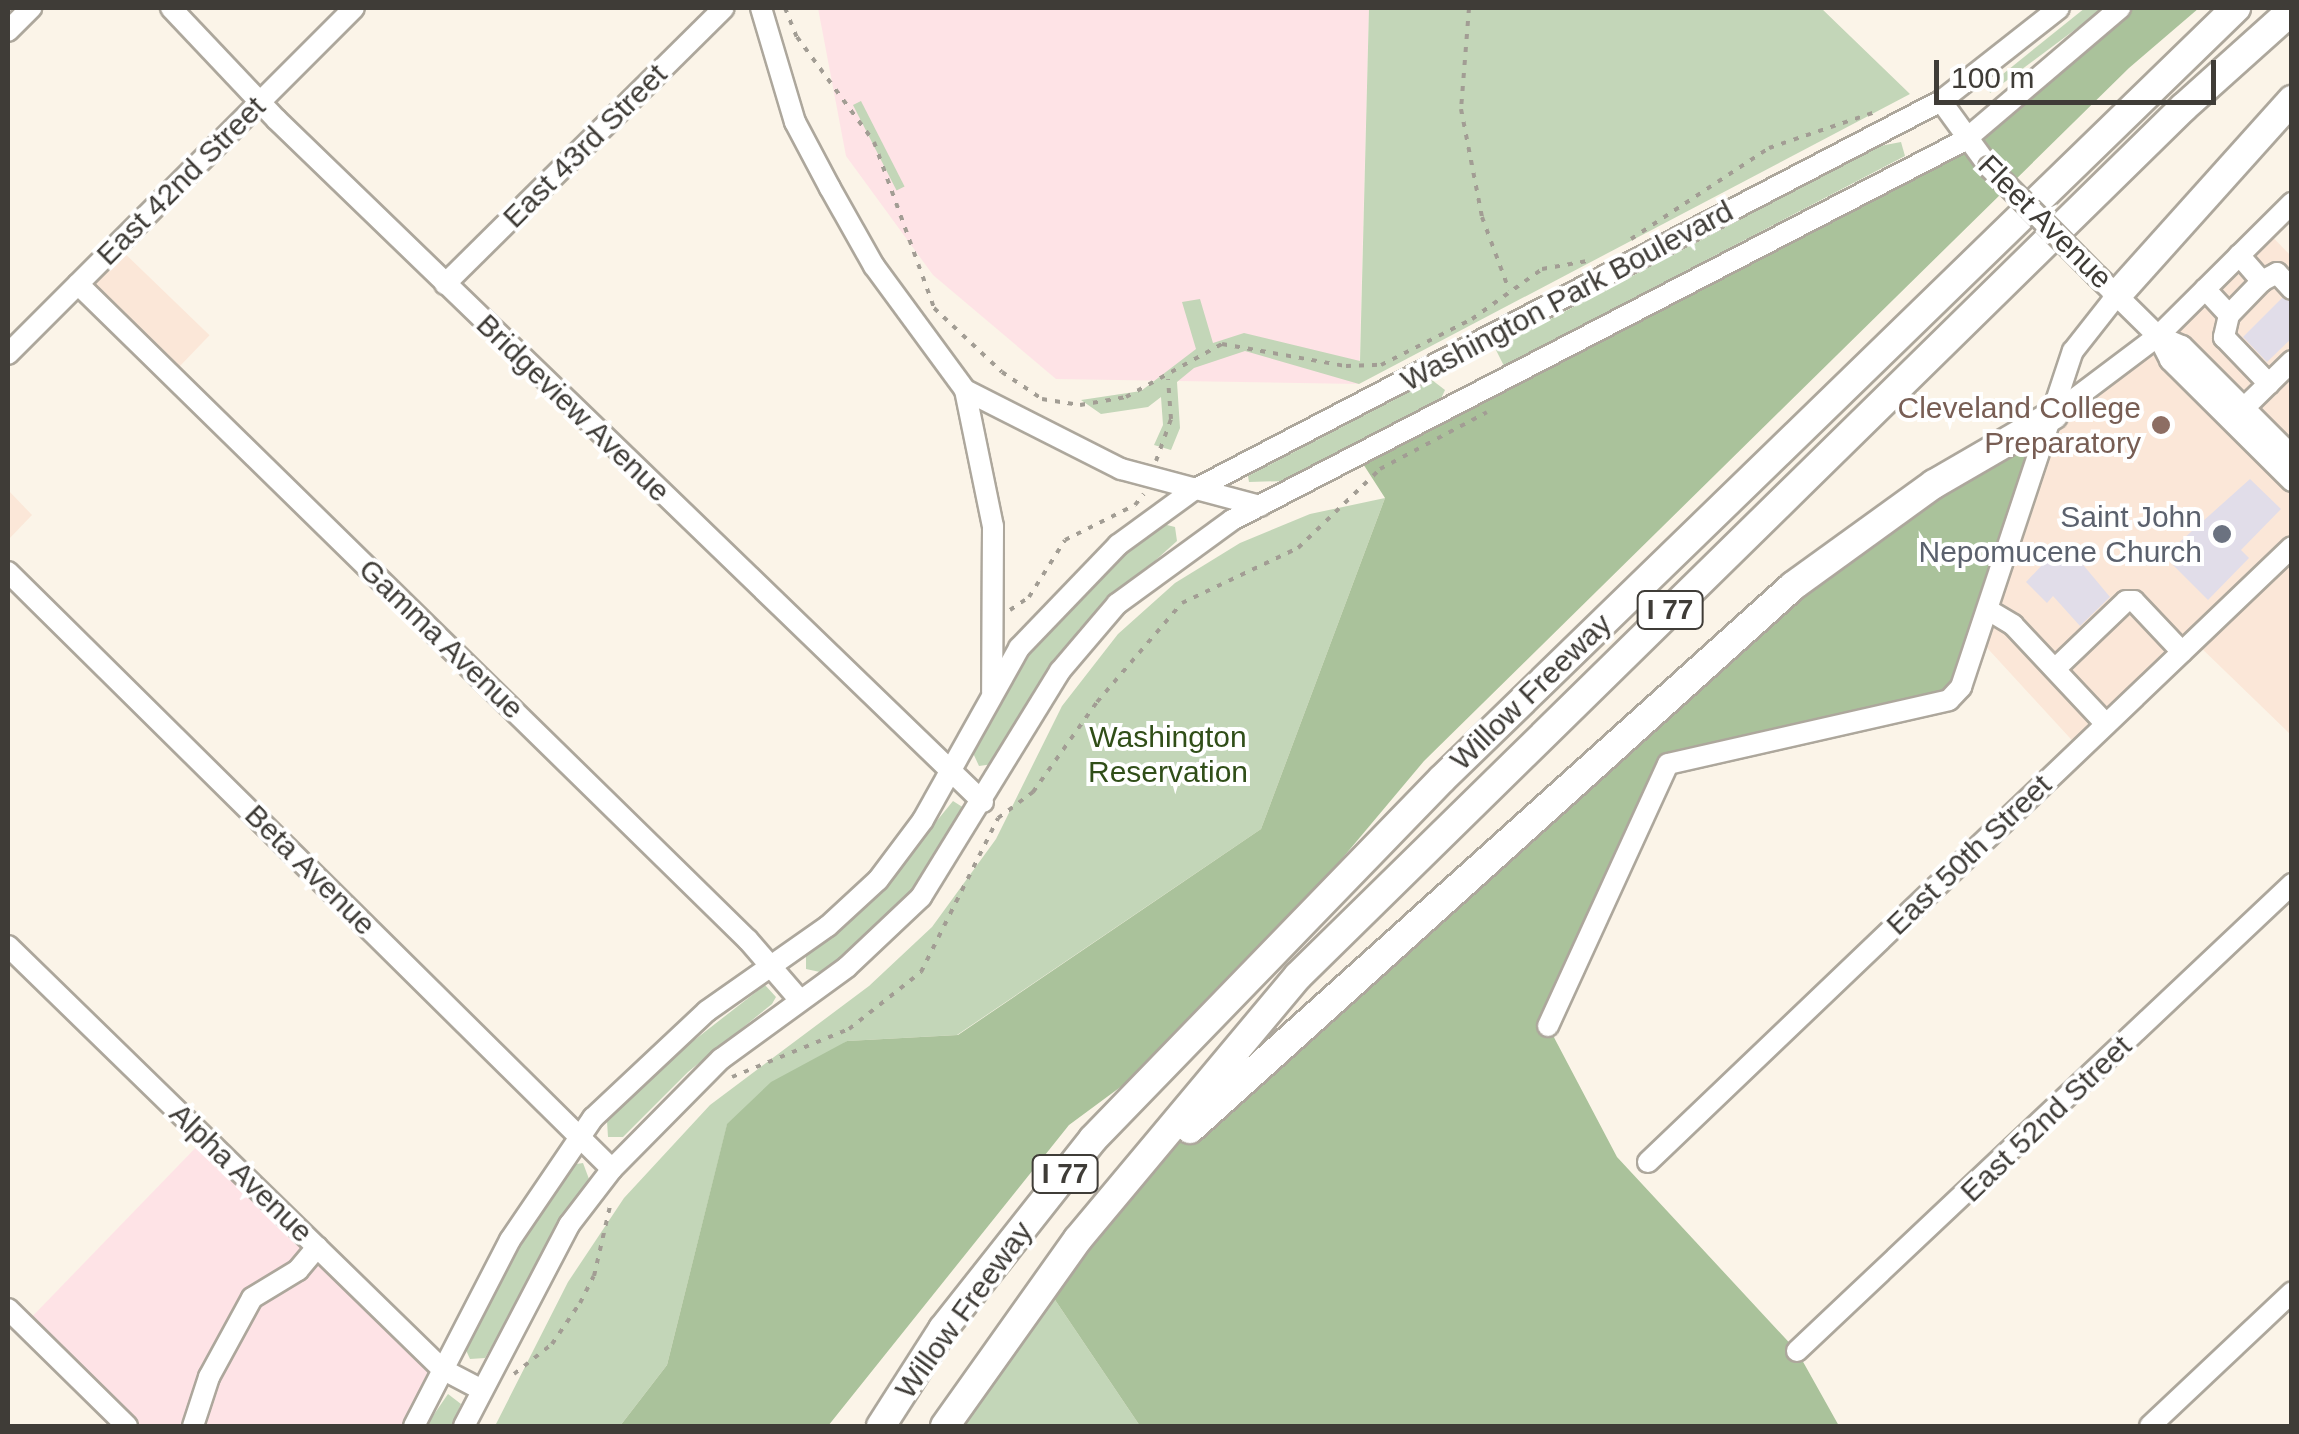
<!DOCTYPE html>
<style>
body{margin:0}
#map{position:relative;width:2299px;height:1434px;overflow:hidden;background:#fbf4e8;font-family:Arial,sans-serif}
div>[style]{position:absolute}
.commercial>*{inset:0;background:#fbe7d8;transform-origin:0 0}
.education>*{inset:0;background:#fee3e6}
.green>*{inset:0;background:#c3d6b8;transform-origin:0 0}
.forest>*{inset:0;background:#aac29b}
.building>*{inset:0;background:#e1dde9}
.path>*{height:4px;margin-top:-2px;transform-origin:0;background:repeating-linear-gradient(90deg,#a29d94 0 5px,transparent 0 13px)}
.roads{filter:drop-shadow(2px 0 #ada79c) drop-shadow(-2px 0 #ada79c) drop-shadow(0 2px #ada79c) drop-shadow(0 -2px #ada79c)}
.minor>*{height:20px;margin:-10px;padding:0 10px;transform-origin:10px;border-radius:10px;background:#fff}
.highway>*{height:28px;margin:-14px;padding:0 14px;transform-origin:14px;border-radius:14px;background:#fff}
.bridges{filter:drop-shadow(2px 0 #ada79c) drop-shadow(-2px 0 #ada79c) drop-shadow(0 2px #ada79c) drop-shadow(0 -2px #ada79c)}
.minor-bridge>*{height:20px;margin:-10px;padding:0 10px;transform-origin:10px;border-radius:10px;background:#fff}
.dots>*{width:28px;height:28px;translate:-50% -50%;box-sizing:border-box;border:5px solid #fff;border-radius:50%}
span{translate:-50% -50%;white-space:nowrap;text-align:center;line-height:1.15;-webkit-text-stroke:8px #fff;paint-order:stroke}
.shield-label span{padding:2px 8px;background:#fff;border:2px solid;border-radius:8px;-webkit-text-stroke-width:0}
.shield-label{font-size:28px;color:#3f3c37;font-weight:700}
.street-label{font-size:30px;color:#3f3c37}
.education-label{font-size:30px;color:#785e54}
.right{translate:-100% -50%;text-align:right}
.worship-label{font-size:30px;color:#5b616d}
.park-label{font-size:30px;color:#304e18}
.frame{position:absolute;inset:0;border:10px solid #3f3c37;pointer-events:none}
.scale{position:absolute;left:1934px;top:60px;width:282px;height:45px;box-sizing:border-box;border:5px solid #3f3c37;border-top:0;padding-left:12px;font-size:30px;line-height:35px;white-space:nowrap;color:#3f3c37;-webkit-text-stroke:8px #fff;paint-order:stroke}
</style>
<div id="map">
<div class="commercial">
<i style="clip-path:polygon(2265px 229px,2291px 256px,2291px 735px,2194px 641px,2080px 749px,1979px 639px,2016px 442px,2081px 404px)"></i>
<i style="left:116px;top:245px;width:130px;height:54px;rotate:44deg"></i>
<i style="clip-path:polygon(8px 490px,32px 515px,8px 540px)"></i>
</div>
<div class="education">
<i style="clip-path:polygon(818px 8px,1369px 8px,1359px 384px,1056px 379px,933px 275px,846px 156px)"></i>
<i style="clip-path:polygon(205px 1138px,442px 1369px,414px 1426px,127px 1426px,24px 1325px)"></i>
</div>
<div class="green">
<i style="clip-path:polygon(1369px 8px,1821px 8px,1910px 94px,1359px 384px,1245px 351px,1194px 368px,1177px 382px,1180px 428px,1171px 450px,1154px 445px,1163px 425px,1161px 397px,1148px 407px,1101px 414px,1081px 400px,1141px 391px,1196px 349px,1182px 302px,1200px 299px,1213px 343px,1244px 333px,1360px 361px)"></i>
<i style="clip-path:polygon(2085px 8px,2104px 8px,1990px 93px,1988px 86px)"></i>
<i style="left:861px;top:101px;width:96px;height:9px;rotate:63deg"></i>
<i style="clip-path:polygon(1901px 142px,1905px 156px,1504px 366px,1495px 348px,1880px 146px)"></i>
<i style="clip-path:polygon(1432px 380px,1445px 390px,1439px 403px,1285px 481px,1249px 482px,1248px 476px)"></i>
<i style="clip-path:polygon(1385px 498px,1261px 829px,957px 1035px,847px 1041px,727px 1125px,667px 1365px,620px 1426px,495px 1426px,568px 1282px,624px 1198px,710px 1105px,869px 986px,932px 927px,996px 839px,1062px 706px,1118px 634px,1175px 583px,1240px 543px,1310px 514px)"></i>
<i style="clip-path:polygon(1163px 524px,1175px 527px,1177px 541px,1079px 629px,993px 764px,979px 766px,973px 753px,1019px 669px,1060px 615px,1129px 548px)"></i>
<i style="clip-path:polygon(953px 801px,964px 808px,963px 818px,919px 882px,845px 954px,820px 972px,806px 969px,806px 955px,873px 899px)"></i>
<i style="clip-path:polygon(765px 985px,776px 997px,772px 1004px,688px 1072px,623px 1137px,608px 1137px,607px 1121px,652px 1073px)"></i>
<i style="clip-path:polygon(583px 1163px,589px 1179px,485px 1358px,470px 1359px,465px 1348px,516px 1248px,570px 1165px)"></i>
<i style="clip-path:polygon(1045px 1285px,1140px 1426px,945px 1426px)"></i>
<i style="clip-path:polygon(448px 1394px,461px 1404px,451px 1426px,426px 1426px)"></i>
</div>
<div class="forest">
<i style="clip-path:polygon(2120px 8px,2199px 8px,2129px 68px,1424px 761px,1199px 1029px,1069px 1125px,828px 1426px,620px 1426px,667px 1365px,727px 1124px,771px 1082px,847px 1041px,958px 1035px,1261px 829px,1385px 498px,1358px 456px,1936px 157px)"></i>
<i style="clip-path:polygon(2053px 415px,1961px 687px,1680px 761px,1548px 1026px,1617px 1157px,1797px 1351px,1839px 1426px,1140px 1426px,1045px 1285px,1078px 1239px,1238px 1082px,1793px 586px)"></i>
</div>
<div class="building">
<i style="clip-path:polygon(2282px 298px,2292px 302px,2292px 338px,2267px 362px,2243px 337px)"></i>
<i style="clip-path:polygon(2250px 479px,2281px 509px,2241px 550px,2249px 558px,2208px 600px,2164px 556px)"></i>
<i style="clip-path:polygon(2064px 542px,2110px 597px,2080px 626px,2053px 596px,2047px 603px,2026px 582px)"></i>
</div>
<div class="path">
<i style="left:785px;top:8px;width:31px;rotate:68deg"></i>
<i style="left:797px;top:37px;width:130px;rotate:53.7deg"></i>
<i style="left:874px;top:142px;width:177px;rotate:70.1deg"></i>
<i style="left:934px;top:308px;width:93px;rotate:43.3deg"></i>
<i style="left:1002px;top:372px;width:48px;rotate:34deg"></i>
<i style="left:1042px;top:399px;width:38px;rotate:9deg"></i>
<i style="left:1080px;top:405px;width:47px;rotate:-9.9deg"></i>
<i style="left:1126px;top:397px;width:110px;rotate:-28.9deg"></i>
<i style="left:1222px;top:344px;width:126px;rotate:10.1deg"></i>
<i style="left:1346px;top:366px;width:35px;rotate:-2deg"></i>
<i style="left:1381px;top:365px;width:102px;rotate:-26.8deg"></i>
<i style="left:1472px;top:319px;width:86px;rotate:-35.5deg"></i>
<i style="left:1542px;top:269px;width:46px;rotate:-10.1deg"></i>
<i style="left:1469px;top:8px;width:101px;rotate:94.5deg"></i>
<i style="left:1461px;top:109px;width:110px;rotate:79deg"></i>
<i style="left:1482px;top:217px;width:78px;rotate:69.7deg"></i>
<i style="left:1631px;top:239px;width:165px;rotate:-33.4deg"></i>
<i style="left:1769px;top:148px;width:115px;rotate:-18.7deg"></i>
<i style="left:1156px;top:461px;width:45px;rotate:-70.3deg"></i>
<i style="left:1171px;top:419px;width:40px;rotate:-94.3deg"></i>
<i style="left:1010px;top:610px;width:23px;rotate:-34deg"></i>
<i style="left:1029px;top:597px;width:67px;rotate:-57.7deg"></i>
<i style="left:1065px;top:540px;width:78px;rotate:-26.6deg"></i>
<i style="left:1135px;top:505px;width:14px;rotate:-51deg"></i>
<i style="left:732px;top:1077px;width:126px;rotate:-22.3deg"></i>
<i style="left:849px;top:1029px;width:92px;rotate:-38.4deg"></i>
<i style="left:921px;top:972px;width:172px;rotate:-63.4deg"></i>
<i style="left:998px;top:818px;width:44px;rotate:-36.6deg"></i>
<i style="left:1033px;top:792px;width:110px;rotate:-54.6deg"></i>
<i style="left:1097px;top:702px;width:130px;rotate:-49.4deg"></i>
<i style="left:1182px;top:603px;width:128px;rotate:-25.4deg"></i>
<i style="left:1298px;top:548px;width:114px;rotate:-43.9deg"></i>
<i style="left:1380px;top:469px;width:121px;rotate:-28deg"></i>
<i style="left:514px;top:1374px;width:48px;rotate:-38.3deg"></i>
<i style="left:552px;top:1344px;width:50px;rotate:-55.7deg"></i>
<i style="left:580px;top:1303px;width:30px;rotate:-63deg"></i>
<i style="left:594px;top:1276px;width:72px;rotate:-77.1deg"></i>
</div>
<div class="roads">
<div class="minor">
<i style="left:171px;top:8px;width:153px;rotate:46.6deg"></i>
<i style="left:276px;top:119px;width:983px;rotate:44.01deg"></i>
<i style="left:761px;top:8px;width:119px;rotate:73.4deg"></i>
<i style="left:795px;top:122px;width:75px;rotate:62.1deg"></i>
<i style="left:830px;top:188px;width:90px;rotate:60.6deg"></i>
<i style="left:874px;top:266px;width:154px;rotate:53.7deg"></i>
<i style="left:965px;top:390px;width:139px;rotate:78.4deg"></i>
<i style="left:993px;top:526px;width:166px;rotate:90.3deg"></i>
<i style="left:8px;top:31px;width:33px;rotate:-45deg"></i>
<i style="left:1941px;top:101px;width:82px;rotate:54deg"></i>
<i style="left:2239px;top:255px;width:35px;rotate:49deg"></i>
<i style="left:2262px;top:281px;width:17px;rotate:-28deg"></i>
<i style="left:2277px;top:273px;width:22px;rotate:47deg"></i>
<i style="left:2097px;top:276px;width:86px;rotate:44.5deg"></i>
<i style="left:2158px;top:336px;width:27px;rotate:63deg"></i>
<i style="left:2170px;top:360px;width:172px;rotate:44.8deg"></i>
<i style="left:78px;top:284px;width:938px;rotate:44.4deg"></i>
<i style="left:748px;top:940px;width:78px;rotate:49.2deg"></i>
<i style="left:445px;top:284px;width:392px;rotate:-44.7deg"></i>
<i style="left:2205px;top:289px;width:35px;rotate:47deg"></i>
<i style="left:2229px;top:315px;width:23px;rotate:103deg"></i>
<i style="left:2224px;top:337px;width:65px;rotate:46.2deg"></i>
<i style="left:2229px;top:315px;width:47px;rotate:-45.9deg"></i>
<i style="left:2158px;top:336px;width:26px;rotate:23deg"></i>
<i style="left:2182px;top:346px;width:156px;rotate:45deg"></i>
<i style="left:8px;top:354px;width:489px;rotate:-45deg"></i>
<i style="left:965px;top:390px;width:175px;rotate:26.9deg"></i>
<i style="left:1121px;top:469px;width:144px;rotate:14.9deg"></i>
<i style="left:2244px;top:408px;width:67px;rotate:-44.4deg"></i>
<i style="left:2053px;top:415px;width:131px;rotate:-37deg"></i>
<i style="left:2158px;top:336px;width:189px;rotate:-44.8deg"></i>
<i style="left:8px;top:572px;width:849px;rotate:44.67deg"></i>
<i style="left:1990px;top:611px;width:27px;rotate:31deg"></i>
<i style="left:2013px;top:625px;width:136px;rotate:46.8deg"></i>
<i style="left:2055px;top:669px;width:98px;rotate:-43.8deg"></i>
<i style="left:2126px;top:601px;width:8px"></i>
<i style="left:2134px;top:601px;width:70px;rotate:46.7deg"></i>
<i style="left:8px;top:946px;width:606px;rotate:44.26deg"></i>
<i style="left:442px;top:1369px;width:45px;rotate:27.7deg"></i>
<i style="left:1548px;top:1026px;width:288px;rotate:-65.4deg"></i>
<i style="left:1668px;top:764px;width:288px;rotate:-12.8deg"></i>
<i style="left:1949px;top:700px;width:18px;rotate:-47deg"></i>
<i style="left:1961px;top:687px;width:354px;rotate:-71.6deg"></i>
<i style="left:2073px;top:351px;width:71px;rotate:-51.8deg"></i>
<i style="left:1648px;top:1162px;width:890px;rotate:-43.68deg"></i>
<i style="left:8px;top:1309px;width:167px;rotate:44.5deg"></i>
<i style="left:1797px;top:1351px;width:681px;rotate:-43.33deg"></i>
<i style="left:193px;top:1426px;width:52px;rotate:-71.9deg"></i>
<i style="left:209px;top:1377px;width:90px;rotate:-61.4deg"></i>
<i style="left:252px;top:1298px;width:54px;rotate:-31.3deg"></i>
<i style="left:298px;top:1270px;width:30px;rotate:-50deg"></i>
<i style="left:414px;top:1426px;width:209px;rotate:-62.7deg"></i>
<i style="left:510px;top:1240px;width:148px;rotate:-55.8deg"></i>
<i style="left:593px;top:1118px;width:156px;rotate:-43.2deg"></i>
<i style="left:707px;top:1011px;width:148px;rotate:-35.1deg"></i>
<i style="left:828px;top:926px;width:68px;rotate:-42.6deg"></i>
<i style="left:878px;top:880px;width:75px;rotate:-53.1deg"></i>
<i style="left:923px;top:820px;width:197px;rotate:-60.8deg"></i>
<i style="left:1019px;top:648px;width:143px;rotate:-46.1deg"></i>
<i style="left:1118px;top:545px;width:92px;rotate:-36.1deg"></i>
<i style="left:1192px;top:491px;width:844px;rotate:-27.51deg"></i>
<i style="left:1941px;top:101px;width:150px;rotate:-38.2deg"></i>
<i style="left:464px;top:1426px;width:227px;rotate:-62.4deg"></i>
<i style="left:569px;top:1225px;width:71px;rotate:-52.5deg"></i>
<i style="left:612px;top:1169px;width:155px;rotate:-45.3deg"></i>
<i style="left:721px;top:1059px;width:156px;rotate:-36.1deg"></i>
<i style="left:847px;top:967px;width:102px;rotate:-43.4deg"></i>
<i style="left:921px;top:897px;width:265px;rotate:-58.4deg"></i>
<i style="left:1060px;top:671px;width:88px;rotate:-49.6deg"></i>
<i style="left:1117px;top:604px;width:142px;rotate:-36.1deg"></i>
<i style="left:1232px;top:520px;width:826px;rotate:-27.4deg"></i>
<i style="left:1965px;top:140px;width:204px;rotate:-40.4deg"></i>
<i style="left:2150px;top:1426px;width:195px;rotate:-43.3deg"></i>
</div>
<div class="highway">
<i style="left:2117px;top:295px;width:262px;rotate:-48.1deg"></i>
<i style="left:1190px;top:1129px;width:811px;rotate:-42deg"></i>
<i style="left:1793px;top:586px;width:174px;rotate:-35.9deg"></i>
<i style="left:1934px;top:484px;width:138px;rotate:-30.1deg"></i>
<i style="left:881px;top:1426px;width:115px;rotate:-57.4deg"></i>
<i style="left:943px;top:1329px;width:242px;rotate:-51.7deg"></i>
<i style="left:1093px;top:1139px;width:501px;rotate:-45.89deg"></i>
<i style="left:1442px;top:779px;width:1107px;rotate:-44.16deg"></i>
<i style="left:945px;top:1426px;width:229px;rotate:-54.6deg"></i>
<i style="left:1078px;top:1239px;width:343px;rotate:-50.1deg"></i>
<i style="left:1298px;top:976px;width:1241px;rotate:-44.45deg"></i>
<i style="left:2184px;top:107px;width:145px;rotate:-41.9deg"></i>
</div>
</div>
<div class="bridges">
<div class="minor-bridge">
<i style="left:1989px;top:167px;width:153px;rotate:45.3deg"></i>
</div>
</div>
<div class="dots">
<i style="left:2161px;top:425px;background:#8d6e63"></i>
<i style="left:2222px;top:534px;background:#6b7280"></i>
</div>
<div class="shield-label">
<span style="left:1670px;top:610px">I 77</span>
<span style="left:1065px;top:1174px">I 77</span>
</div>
<div class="street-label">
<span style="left:585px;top:146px;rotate:-45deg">East 43rd Street</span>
<span style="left:181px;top:181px;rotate:-45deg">East 42nd Street</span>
<span style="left:2045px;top:222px;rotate:45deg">Fleet Avenue</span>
<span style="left:1567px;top:296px;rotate:-28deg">Washington Park Boulevard</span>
<span style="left:573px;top:408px;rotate:44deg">Bridgeview Avenue</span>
<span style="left:441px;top:639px;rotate:44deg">Gamma Avenue</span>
<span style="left:1531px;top:692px;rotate:-44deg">Willow Freeway</span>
<span style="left:1969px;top:855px;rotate:-44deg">East 50th Street</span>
<span style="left:310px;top:870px;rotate:45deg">Beta Avenue</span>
<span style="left:2046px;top:1119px;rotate:-44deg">East 52nd Street</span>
<span style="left:241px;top:1173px;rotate:44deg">Alpha Avenue</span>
<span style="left:964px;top:1310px;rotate:-54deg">Willow Freeway</span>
</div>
<div class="education-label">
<span class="right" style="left:2141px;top:425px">Cleveland College<br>Preparatory</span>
</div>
<div class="worship-label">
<span class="right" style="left:2202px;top:534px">Saint John<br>Nepomucene Church</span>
</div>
<div class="park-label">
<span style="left:1168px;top:754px">Washington<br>Reservation</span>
</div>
<div class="frame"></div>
<div class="scale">100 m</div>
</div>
